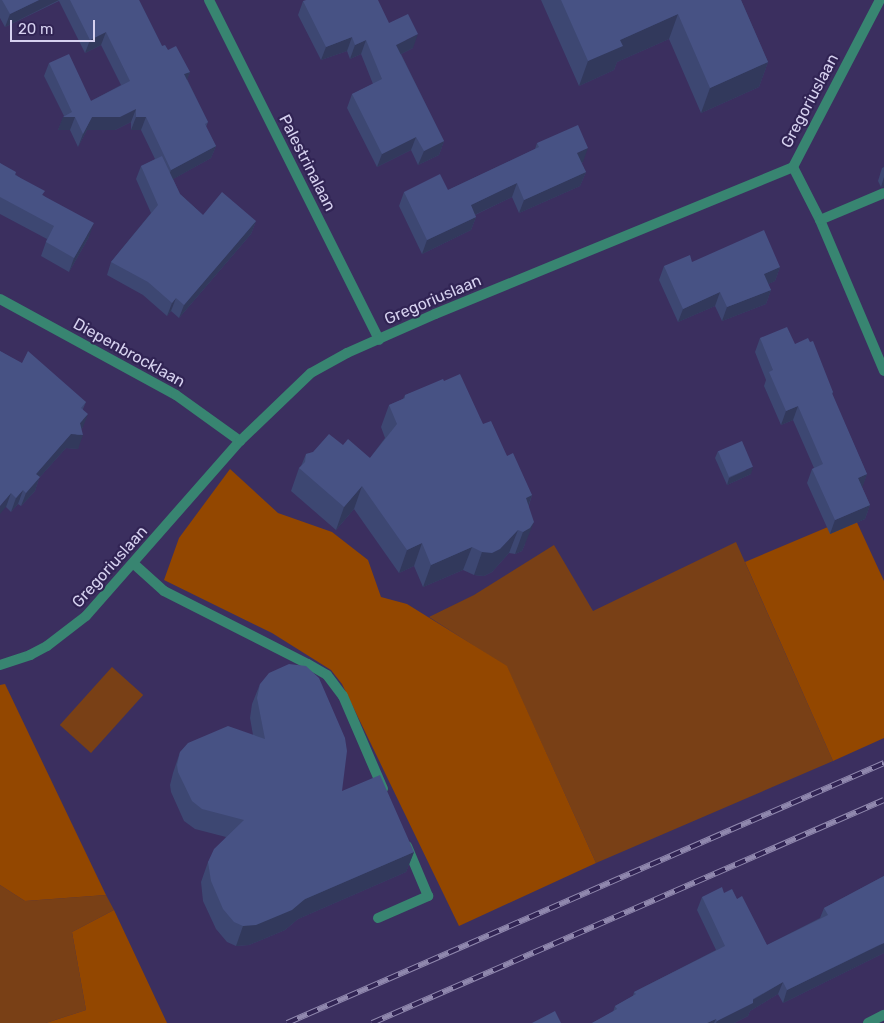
<!DOCTYPE html>
<style>
body{margin:0}
#map{position:relative;width:884px;height:1023px;overflow:hidden;background:#3b2f5f;font-family:Rubik,sans-serif}
div>[style]{position:absolute}
.green>*{inset:0;background:#794016;transform-origin:0 0}
.forest>*{inset:0;background:#934700}
.service>*{height:10px;margin:-5px;padding:0 5px;transform-origin:5px;border-radius:5px;background:#388571}
.minor>*{height:10px;margin:-5px;padding:0 5px;transform-origin:5px;border-radius:5px;background:#388571}
.tertiary>*{height:10px;margin:-5px;padding:0 5px;transform-origin:5px;border-radius:5px;background:#388571}
.rail>*{height:5.5px;margin-top:-2.75px;transform-origin:0;background:repeating-linear-gradient(90deg,#312454 0 11px,#9088ae 0 22px);box-sizing:border-box;border-block:1px solid #9088ae}
.wall>*{inset:0;background:#3d4772}
.shaded-wall>*{inset:0;background:#32395c}
.building>*{inset:0;background:#475284;transform-origin:0 0}
span{translate:-50% -50%;white-space:nowrap;text-align:center;line-height:1.15;-webkit-text-stroke:4.5px #312454;paint-order:stroke}
.street-label{font-size:16px;color:#d6d1ef}
.scale{position:absolute;left:10px;top:20px;width:85px;height:22px;box-sizing:border-box;border:2px solid #d6d1ef;border-top:0;padding-left:6px;font-size:15px;line-height:18px;white-space:nowrap;color:#d6d1ef;-webkit-text-stroke:4px #312454;paint-order:stroke}
</style>
<div id="map">
<div class="green">
<i style="clip-path:polygon(736px 542px,833px 761px,596px 863px,507px 667px,429px 617px,474px 595px,554px 545px,593px 611px)"></i>
<i style="left:112px;top:667px;width:42px;height:78px;rotate:42deg"></i>
<i style="clip-path:polygon(0 885px,25px 901px,106px 895px,114px 910px,72px 932px,86px 1010px,46px 1023px,0 1023px)"></i>
</div>
<div class="forest">
<i style="clip-path:polygon(230px 469px,278px 513px,332px 532px,368px 560px,381px 597px,407px 604px,507px 666px,596px 863px,459px 926px,342px 684px,331px 670px,272px 633px,164px 580px,179px 538px)"></i>
<i style="clip-path:polygon(854px 516px,884px 581px,884px 738px,833px 761px,745px 562px)"></i>
<i style="clip-path:polygon(5px 684px,106px 895px,25px 901px,0 885px,0 685px)"></i>
<i style="clip-path:polygon(114px 910px,167px 1023px,46px 1023px,86px 1010px,72px 932px)"></i>
</div>
<div class="service">
<i style="left:134px;top:564px;width:40px;rotate:42deg"></i>
<i style="left:164px;top:591px;width:161px;rotate:26.9deg"></i>
<i style="left:308px;top:664px;width:22px;rotate:30deg"></i>
<i style="left:327px;top:675px;width:26px;rotate:53deg"></i>
<i style="left:343px;top:696px;width:101px;rotate:66.7deg"></i>
<i style="left:378px;top:918px;width:55px;rotate:-23.7deg"></i>
<i style="left:428px;top:896px;width:54px;rotate:-112.8deg"></i>
</div>
<div class="minor">
<i style="left:209px;top:0;width:380px;rotate:63.4deg"></i>
<i style="left:793px;top:167px;width:59px;rotate:63deg"></i>
<i style="left:820px;top:220px;width:164px;rotate:67deg"></i>
<i style="left:820px;top:220px;width:69px;rotate:-22.9deg"></i>
<i style="left:0;top:299px;width:200px;rotate:28.6deg"></i>
<i style="left:176px;top:395px;width:79px;rotate:35.7deg"></i>
<i style="left:0;top:665px;width:32px;rotate:-18deg"></i>
<i style="left:30px;top:655px;width:19px;rotate:-28deg"></i>
<i style="left:47px;top:646px;width:49px;rotate:-37.6deg"></i>
<i style="left:86px;top:616px;width:233px;rotate:-48.7deg"></i>
<i style="left:240px;top:441px;width:98px;rotate:-43.8deg"></i>
<i style="left:311px;top:373px;width:41px;rotate:-29.1deg"></i>
<i style="left:347px;top:353px;width:96px;rotate:-23.9deg"></i>
<i style="left:435px;top:314px;width:387px;rotate:-22.3deg"></i>
<i style="left:793px;top:167px;width:188px;rotate:-62.5deg"></i>
</div>
<div class="tertiary">
<i style="left:868px;top:1023px;width:18px;rotate:-27deg"></i>
</div>
<div class="rail">
<i style="left:287px;top:1023px;width:651px;rotate:-23.53deg"></i>
<i style="left:372px;top:1023px;width:558px;rotate:-23.54deg"></i>
</div>
<div class="wall">
<i style="clip-path:polygon(0 0,139px 0,162px 46px,168px 50px,190px 72px,187px 79px,208px 122px,206px 127px,216px 146px,211px 158px,173px 179px,180px 194px,203px 215px,256px 221px,251px 234px,179px 318px,171px 311px,167px 316px,143px 295px,107px 275px,111px 262px,151px 213px,136px 179px,141px 166px,155px 159px,141px 130px,131px 130px,131px 122px,115px 130px,87px 130px,78px 147px,70px 130px,58px 130px,64px 116px,44px 76px,49px 63px,91px 101px,121px 85px,101px 45px,85px 53px,59px 1px,5px 27px,0 18px)"></i>
<i style="clip-path:polygon(541px 0,741px 0,768px 62px,759px 87px,701px 113px,669px 39px,617px 62px,614px 70px,579px 86px)"></i>
<i style="clip-path:polygon(303px 1px,389px 23px,413px 48px,401px 54px,444px 141px,439px 155px,418px 165px,411px 150px,377px 167px,347px 108px,352px 94px,373px 84px,361px 54px,350px 59px,347px 51px,321px 60px,298px 15px)"></i>
<i style="clip-path:polygon(537px 143px,583px 162px,581px 163px,586px 172px,580px 186px,519px 213px,512px 197px,475px 215px,476px 217px,471px 230px,422px 254px,399px 206px,404px 192px,448px 190px,535px 149px)"></i>
<i style="clip-path:polygon(0 163px,43px 195px,89px 237px,69px 272px,41px 256px,47px 239px,0 214px)"></i>
<i style="clip-path:polygon(884px 167px,884px 186px,881px 187px,878px 181px,882px 168px)"></i>
<i style="clip-path:polygon(692px 262px,780px 267px,775px 281px,768px 284px,771px 290px,766px 304px,722px 321px,715px 306px,678px 322px,659px 280px,664px 266px)"></i>
<i style="clip-path:polygon(760px 338px,795px 344px,833px 392px,832px 395px,867px 474px,862px 487px,870px 505px,865px 519px,830px 534px,807px 483px,812px 469px,814px 468px,793px 420px,781px 425px,764px 386px,766px 380px,755px 352px)"></i>
<i style="clip-path:polygon(0 351px,86px 402px,83px 409px,83px 427px,81px 429px,78px 449px,66px 448px,39px 478px,35px 491px,21px 506px,18px 504px,11px 512px,6px 507px)"></i>
<i style="clip-path:polygon(444px 381px,483px 424px,507px 456px,532px 495px,529px 505px,525px 544px,522px 551px,515px 554px,509px 553px,492px 572px,484px 576px,474px 575px,463px 570px,423px 587px,414px 566px,399px 573px,354px 509px,336px 530px,291px 491px,299px 468px,301px 466px,306px 454px,343px 445px,370px 458px,385px 438px,381px 427px,389px 405px,403px 399px,405px 395px)"></i>
<i style="clip-path:polygon(718px 451px,751px 474px,727px 485px,715px 458px)"></i>
<i style="clip-path:polygon(260px 684px,342px 791px,414px 852px,406px 872px,298px 919px,285px 930px,249px 945px,236px 946px,227px 942px,216px 929px,203px 901px,201px 882px,208px 862px,226px 837px,195px 829px,184px 821px,171px 792px,170px 785px,173px 773px,180px 752px,253px 735px,250px 718px,252px 704px)"></i>
<i style="clip-path:polygon(884px 876px,884px 953px,783px 1003px,778px 994px,750px 1011px,748px 1016px,734px 1023px,592px 1023px,613px 1012px,615px 1006px,633px 996px,634px 992px,716px 950px,697px 910px,702px 897px,724px 893px,737px 899px,767px 945px,820px 918px,824px 908px)"></i>
</div>
<div class="shaded-wall">
<i style="clip-path:polygon(39px 0,59px 0,5px 27px,10px 14px)"></i>
<i style="clip-path:polygon(678px 14px,669px 39px,617px 62px,614px 70px,579px 86px,588px 61px,620px 40px)"></i>
<i style="clip-path:polygon(106px 32px,101px 45px,85px 53px,90px 40px)"></i>
<i style="clip-path:polygon(418px 34px,413px 48px,391px 59px,396px 45px)"></i>
<i style="clip-path:polygon(352px 37px,347px 51px,321px 60px,326px 47px)"></i>
<i style="clip-path:polygon(366px 40px,361px 54px,350px 59px,355px 45px)"></i>
<i style="clip-path:polygon(768px 62px,759px 87px,701px 113px,710px 88px)"></i>
<i style="clip-path:polygon(190px 72px,185px 85px,184px 74px)"></i>
<i style="clip-path:polygon(136px 109px,131px 122px,115px 130px,87px 130px,78px 147px,83px 134px,92px 117px)"></i>
<i style="clip-path:polygon(63px 117px,75px 117px,70px 130px,58px 130px)"></i>
<i style="clip-path:polygon(136px 117px,146px 117px,141px 130px,131px 130px)"></i>
<i style="clip-path:polygon(416px 137px,411px 150px,377px 167px,382px 154px)"></i>
<i style="clip-path:polygon(444px 141px,439px 155px,418px 165px,424px 151px)"></i>
<i style="clip-path:polygon(216px 146px,211px 158px,166px 183px,171px 170px)"></i>
<i style="clip-path:polygon(588px 148px,583px 162px,572px 167px,577px 153px)"></i>
<i style="clip-path:polygon(586px 172px,580px 186px,519px 213px,524px 200px)"></i>
<i style="clip-path:polygon(884px 177px,884px 186px,881px 187px)"></i>
<i style="clip-path:polygon(517px 183px,512px 197px,466px 219px,471px 205px)"></i>
<i style="clip-path:polygon(476px 217px,471px 230px,422px 254px,427px 240px)"></i>
<i style="clip-path:polygon(256px 221px,251px 234px,179px 318px,184px 305px)"></i>
<i style="clip-path:polygon(94px 223px,89px 237px,69px 272px,74px 258px)"></i>
<i style="clip-path:polygon(780px 267px,775px 281px,759px 288px,764px 274px)"></i>
<i style="clip-path:polygon(771px 290px,766px 304px,722px 321px,727px 307px)"></i>
<i style="clip-path:polygon(720px 292px,715px 306px,678px 322px,683px 309px)"></i>
<i style="clip-path:polygon(176px 298px,171px 311px,167px 316px,172px 303px)"></i>
<i style="clip-path:polygon(798px 406px,793px 420px,781px 425px,786px 411px)"></i>
<i style="clip-path:polygon(88px 414px,83px 427px,76px 435px,83px 435px,78px 449px,66px 448px,39px 478px,35px 491px,21px 506px,26px 493px,36px 474px)"></i>
<i style="clip-path:polygon(753px 467px,751px 474px,727px 485px,729px 478px)"></i>
<i style="clip-path:polygon(867px 474px,862px 488px,858px 478px)"></i>
<i style="clip-path:polygon(362px 486px,354px 509px,336px 530px,344px 507px)"></i>
<i style="clip-path:polygon(23px 490px,18px 504px,11px 512px,16px 498px)"></i>
<i style="clip-path:polygon(11px 493px,6px 507px,0 514px,0 506px)"></i>
<i style="clip-path:polygon(532px 495px,524px 518px,526px 498px)"></i>
<i style="clip-path:polygon(870px 505px,865px 519px,830px 534px,835px 520px)"></i>
<i style="clip-path:polygon(534px 522px,525px 544px,522px 551px,515px 554px,523px 532px)"></i>
<i style="clip-path:polygon(518px 530px,509px 553px,492px 572px,484px 576px,474px 575px,482px 552px)"></i>
<i style="clip-path:polygon(422px 543px,414px 566px,399px 573px,407px 550px)"></i>
<i style="clip-path:polygon(472px 547px,463px 570px,423px 587px,431px 565px)"></i>
<i style="clip-path:polygon(414px 852px,406px 872px,298px 919px,285px 930px,249px 945px,236px 946px,243px 926px)"></i>
<i style="clip-path:polygon(884px 943px,884px 953px,783px 1003px,787px 990px)"></i>
<i style="clip-path:polygon(783px 982px,778px 994px,750px 1011px,748px 1016px,734px 1023px,716px 1023px,717px 1021px)"></i>
<i style="clip-path:polygon(716px 1019px,714px 1023px,707px 1023px)"></i>
</div>
<div class="building">
<i style="clip-path:polygon(2px 0,39px 0,10px 14px)"></i>
<i style="clip-path:polygon(70px 0,139px 0,162px 46px,165px 45px,168px 50px,176px 46px,190px 72px,184px 74px,208px 122px,205px 124px,216px 146px,171px 170px,146px 117px,136px 117px,136px 109px,120px 117px,92px 117px,83px 134px,75px 117px,63px 117px,72px 112px,49px 63px,69px 54px,91px 101px,130px 81px,106px 32px,90px 40px)"></i>
<i style="clip-path:polygon(306px 0,378px 0,389px 23px,408px 14px,418px 34px,396px 45px,444px 141px,424px 151px,416px 137px,382px 154px,352px 94px,382px 79px,366px 40px,355px 45px,352px 37px,326px 47px,303px 1px)"></i>
<i style="clip-path:polygon(561px 0,741px 0,768px 62px,710px 88px,678px 14px,620px 40px,623px 46px,588px 61px)"></i>
<i style="clip-path:polygon(578px 125px,588px 148px,577px 153px,586px 172px,524px 200px,517px 183px,471px 205px,476px 217px,427px 240px,404px 192px,440px 174px,448px 190px,539px 147px,537px 143px)"></i>
<i style="clip-path:polygon(162px 156px,180px 194px,203px 215px,222px 192px,256px 221px,184px 305px,176px 298px,172px 303px,148px 282px,111px 262px,158px 205px,141px 166px)"></i>
<i style="clip-path:polygon(0 163px,16px 172px,15px 175px,45px 191px,42px 195px,94px 223px,74px 258px,46px 242px,54px 226px,0 197px)"></i>
<i style="clip-path:polygon(764px 230px,780px 267px,764px 274px,771px 290px,727px 307px,720px 292px,683px 309px,664px 266px,690px 255px,692px 262px)"></i>
<i style="clip-path:polygon(787px 327px,795px 344px,808px 338px,810px 342px,813px 341px,833px 392px,832px 393px,867px 474px,858px 478px,870px 505px,835px 520px,812px 469px,823px 464px,798px 406px,786px 411px,769px 372px,773px 370px,760px 338px)"></i>
<i style="clip-path:polygon(0 351px,22px 363px,28px 351px,86px 402px,81px 408px,88px 414px,80px 423px,83px 435px,71px 434px,36px 474px,40px 477px,26px 493px,23px 490px,16px 498px,11px 493px,0 506px)"></i>
<i style="clip-path:polygon(460px 374px,483px 424px,491px 421px,507px 456px,513px 453px,532px 495px,526px 498px,534px 522px,530px 528px,523px 532px,518px 530px,500px 549px,492px 553px,482px 552px,472px 547px,431px 565px,422px 543px,407px 550px,362px 486px,344px 507px,299px 468px,305px 462px,306px 454px,313px 452px,329px 434px,343px 445px,348px 439px,370px 458px,397px 424px,389px 405px,405px 398px,405px 395px,443px 379px,444px 381px)"></i>
<i style="left:742px;top:441px;width:28px;height:26px;rotate:67deg"></i>
<i style="clip-path:polygon(289px 664px,306px 666px,319px 678px,345px 738px,347px 751px,342px 791px,380px 775px,414px 852px,305px 899px,292px 910px,256px 925px,243px 926px,234px 922px,223px 909px,211px 881px,208px 862px,214px 849px,244px 820px,202px 809px,192px 801px,178px 772px,177px 765px,180px 752px,188px 743px,228px 726px,265px 739px,257px 698px,260px 684px,269px 673px)"></i>
<i style="clip-path:polygon(884px 876px,884px 943px,879px 945px,787px 990px,783px 982px,753px 999px,753px 1003px,717px 1021px,716px 1019px,707px 1023px,592px 1023px,617px 1009px,615px 1006px,636px 994px,634px 992px,725px 946px,702px 897px,722px 887px,724px 893px,732px 889px,737px 899px,742px 896px,767px 945px,828px 915px,824px 908px)"></i>
<i style="clip-path:polygon(555px 1011px,561px 1023px,532px 1023px)"></i>
</div>
<div class="street-label">
<span style="left:810px;top:101px;rotate:-62deg">Gregoriuslaan</span>
<span style="left:307px;top:163px;rotate:63deg">Palestrinalaan</span>
<span style="left:433px;top:300px;rotate:-23deg">Gregoriuslaan</span>
<span style="left:129px;top:353px;rotate:29deg">Diepenbrocklaan</span>
<span style="left:110px;top:567px;rotate:-48deg">Gregoriuslaan</span>
</div>
<div class="scale">20 m</div>
</div>
